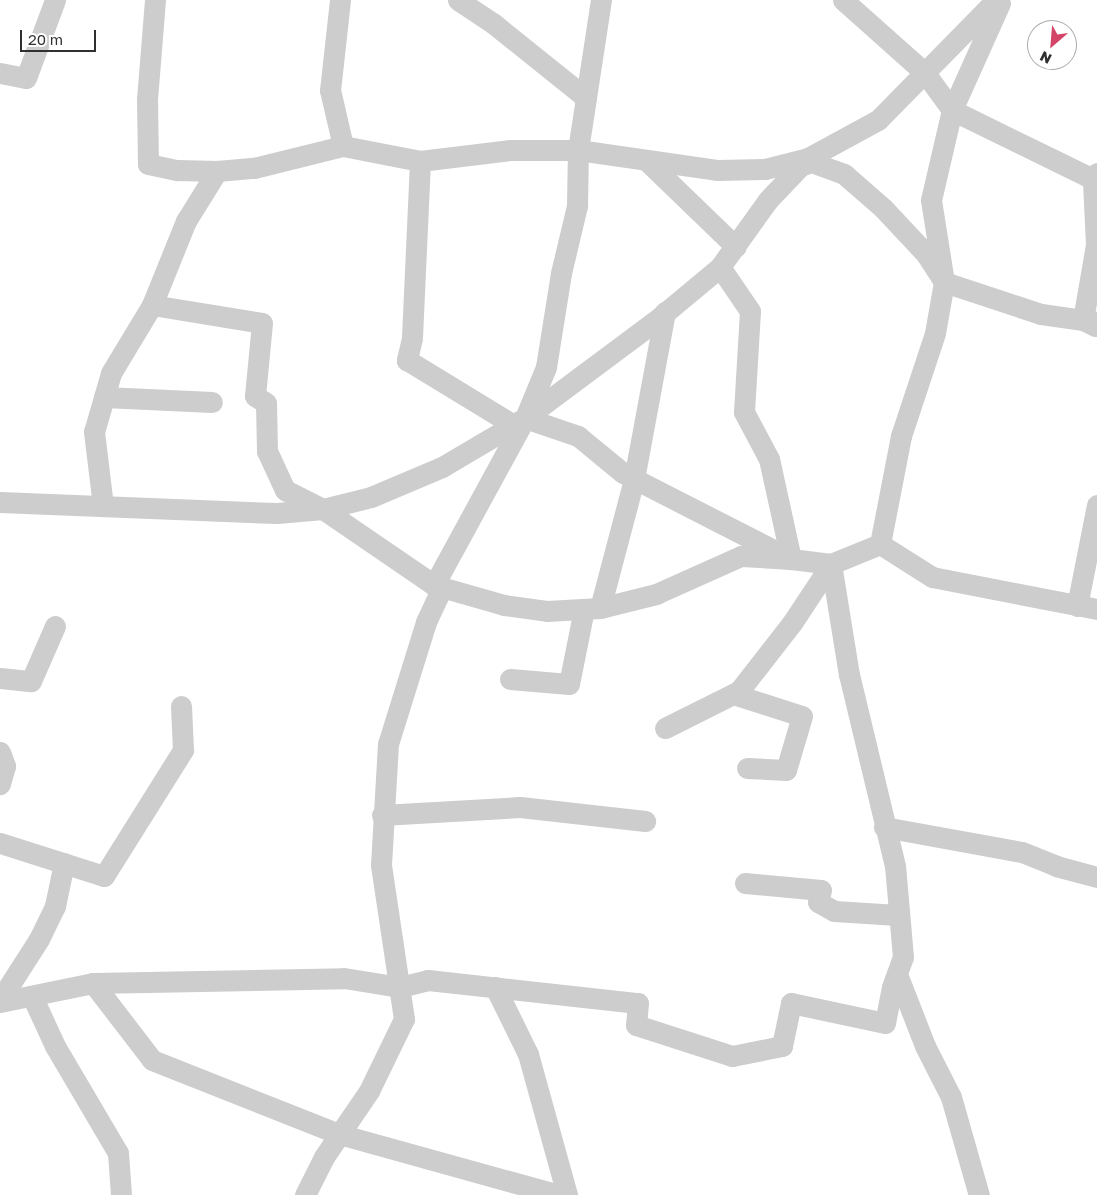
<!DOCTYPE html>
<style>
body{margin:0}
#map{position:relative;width:1097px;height:1195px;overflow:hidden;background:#fff;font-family:"Golos Text",sans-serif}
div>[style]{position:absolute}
.minor>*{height:21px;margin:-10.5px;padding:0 10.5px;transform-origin:10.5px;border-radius:10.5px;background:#cdcdcd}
span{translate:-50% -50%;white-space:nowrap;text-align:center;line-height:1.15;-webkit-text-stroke:5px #fff;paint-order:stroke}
.north{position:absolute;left:1027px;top:20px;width:50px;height:50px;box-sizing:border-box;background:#fff;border:1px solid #acacac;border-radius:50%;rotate:207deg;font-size:14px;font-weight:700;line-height:20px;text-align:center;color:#303030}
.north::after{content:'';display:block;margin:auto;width:18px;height:22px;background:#d44466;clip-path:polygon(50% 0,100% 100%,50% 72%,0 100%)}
.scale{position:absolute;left:20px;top:30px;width:76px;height:22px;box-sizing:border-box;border:2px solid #303030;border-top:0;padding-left:6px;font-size:15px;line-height:18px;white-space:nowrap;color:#303030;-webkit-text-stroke:4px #fff;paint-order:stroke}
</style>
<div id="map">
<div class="minor">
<i style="left:155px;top:0;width:100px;rotate:94.6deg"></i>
<i style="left:147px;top:100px;width:64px;rotate:89.1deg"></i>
<i style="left:148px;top:164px;width:30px;rotate:12deg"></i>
<i style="left:177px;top:170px;width:40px;rotate:1.4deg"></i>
<i style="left:217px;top:171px;width:37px;rotate:-5deg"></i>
<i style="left:254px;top:168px;width:92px;rotate:-13.9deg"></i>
<i style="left:343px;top:146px;width:78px;rotate:11deg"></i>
<i style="left:420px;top:161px;width:92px;rotate:-6.9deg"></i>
<i style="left:511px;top:150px;width:67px"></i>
<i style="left:578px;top:150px;width:140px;rotate:8.2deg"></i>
<i style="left:717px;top:170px;width:48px;rotate:-1.2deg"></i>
<i style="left:765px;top:169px;width:44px;rotate:-14.3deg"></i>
<i style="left:808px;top:158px;width:80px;rotate:-28.5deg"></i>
<i style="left:878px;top:120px;width:168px;rotate:-45.5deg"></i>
<i style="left:340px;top:0;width:91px;rotate:96.3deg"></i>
<i style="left:330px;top:90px;width:57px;rotate:76.9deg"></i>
<i style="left:458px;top:0;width:43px;rotate:33.7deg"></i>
<i style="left:494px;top:24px;width:118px;rotate:38.8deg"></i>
<i style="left:843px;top:0;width:110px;rotate:41.7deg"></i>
<i style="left:925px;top:73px;width:46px;rotate:53.9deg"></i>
<i style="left:952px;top:110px;width:161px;rotate:26.1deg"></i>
<i style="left:0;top:73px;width:26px;rotate:11deg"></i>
<i style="left:26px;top:78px;width:83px;rotate:-69.6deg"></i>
<i style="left:420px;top:161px;width:177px;rotate:92.6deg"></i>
<i style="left:412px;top:338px;width:23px;rotate:103deg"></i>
<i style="left:407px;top:360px;width:123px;rotate:31.4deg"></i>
<i style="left:648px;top:162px;width:122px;rotate:44deg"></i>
<i style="left:803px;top:165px;width:9px;rotate:-21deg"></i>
<i style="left:811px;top:162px;width:35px;rotate:20deg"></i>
<i style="left:844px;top:174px;width:52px;rotate:41.1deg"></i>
<i style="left:883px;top:208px;width:63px;rotate:46.9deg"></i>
<i style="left:926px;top:254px;width:33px;rotate:57deg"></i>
<i style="left:944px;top:282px;width:102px;rotate:18.3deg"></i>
<i style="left:1041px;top:314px;width:57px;rotate:8.1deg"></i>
<i style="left:152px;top:305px;width:111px;rotate:9.3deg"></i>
<i style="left:262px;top:323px;width:73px;rotate:95.5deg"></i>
<i style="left:255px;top:396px;width:13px;rotate:32deg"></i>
<i style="left:266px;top:403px;width:48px;rotate:88.8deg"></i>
<i style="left:267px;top:451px;width:43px;rotate:65.2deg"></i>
<i style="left:285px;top:490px;width:42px;rotate:26.6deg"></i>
<i style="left:323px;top:509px;width:135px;rotate:34.4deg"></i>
<i style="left:434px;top:585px;width:73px;rotate:15.9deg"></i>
<i style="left:504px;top:605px;width:43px;rotate:7.9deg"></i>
<i style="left:547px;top:611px;width:53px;rotate:-3.2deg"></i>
<i style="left:600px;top:608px;width:58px;rotate:-14deg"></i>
<i style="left:656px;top:594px;width:93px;rotate:-24.1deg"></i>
<i style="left:741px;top:556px;width:50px;rotate:3.4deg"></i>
<i style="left:791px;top:559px;width:102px;rotate:-102.4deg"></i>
<i style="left:769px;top:459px;width:53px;rotate:-118deg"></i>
<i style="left:744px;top:412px;width:101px;rotate:-86.6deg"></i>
<i style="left:750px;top:311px;width:53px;rotate:-124.3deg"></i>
<i style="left:1095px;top:326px;width:13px;rotate:-153deg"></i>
<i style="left:1083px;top:320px;width:76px;rotate:-80.2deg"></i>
<i style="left:1096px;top:245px;width:64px;rotate:-92.7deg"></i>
<i style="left:1093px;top:181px;width:9px;rotate:-63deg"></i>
<i style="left:104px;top:397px;width:108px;rotate:2.7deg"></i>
<i style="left:525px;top:418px;width:56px;rotate:18.8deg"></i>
<i style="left:578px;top:436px;width:58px;rotate:39.4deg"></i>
<i style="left:623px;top:473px;width:189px;rotate:27.1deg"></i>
<i style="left:791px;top:559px;width:40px;rotate:7.1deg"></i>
<i style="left:831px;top:564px;width:53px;rotate:-22.2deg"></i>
<i style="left:880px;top:544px;width:110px;rotate:-79deg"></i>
<i style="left:901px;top:436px;width:108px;rotate:-71.7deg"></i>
<i style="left:935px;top:333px;width:52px;rotate:-80deg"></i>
<i style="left:944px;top:282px;width:83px;rotate:-99deg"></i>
<i style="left:931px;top:200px;width:92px;rotate:-76.9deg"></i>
<i style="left:952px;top:110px;width:117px;rotate:-65.8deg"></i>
<i style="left:0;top:502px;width:277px;rotate:2.3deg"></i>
<i style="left:277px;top:513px;width:46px;rotate:-5deg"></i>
<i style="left:323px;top:509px;width:49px;rotate:-14deg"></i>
<i style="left:371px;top:497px;width:77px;rotate:-22.9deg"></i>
<i style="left:442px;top:467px;width:96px;rotate:-30.6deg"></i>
<i style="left:525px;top:418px;width:161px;rotate:-36.7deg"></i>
<i style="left:654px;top:322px;width:86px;rotate:-39.8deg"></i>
<i style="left:720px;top:267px;width:82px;rotate:-54.4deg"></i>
<i style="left:768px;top:200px;width:58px;rotate:-46.4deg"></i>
<i style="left:103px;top:506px;width:75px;rotate:-96.9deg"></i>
<i style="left:94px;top:432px;width:61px;rotate:-73.9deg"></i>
<i style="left:111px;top:373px;width:79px;rotate:-58.9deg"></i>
<i style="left:152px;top:305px;width:91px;rotate:-68deg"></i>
<i style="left:186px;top:221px;width:59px;rotate:-58.2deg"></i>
<i style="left:880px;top:544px;width:62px;rotate:32.4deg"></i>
<i style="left:932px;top:577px;width:168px;rotate:11deg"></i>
<i style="left:434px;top:585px;width:190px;rotate:-61.4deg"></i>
<i style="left:525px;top:418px;width:55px;rotate:-67.6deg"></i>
<i style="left:546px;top:367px;width:95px;rotate:-80.9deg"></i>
<i style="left:561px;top:273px;width:69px;rotate:-76.6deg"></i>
<i style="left:577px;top:206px;width:56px;rotate:-89deg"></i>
<i style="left:578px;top:150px;width:152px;rotate:-81.3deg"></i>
<i style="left:1077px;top:606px;width:103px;rotate:-78.8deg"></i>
<i style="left:600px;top:608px;width:133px;rotate:-75.2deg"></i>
<i style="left:634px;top:479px;width:170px;rotate:-79.5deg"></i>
<i style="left:0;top:678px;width:31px;rotate:6deg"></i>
<i style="left:31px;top:681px;width:60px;rotate:-66.4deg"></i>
<i style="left:510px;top:679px;width:59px;rotate:4.8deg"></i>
<i style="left:569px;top:684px;width:76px;rotate:-78.7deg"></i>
<i style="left:733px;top:694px;width:72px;rotate:17.7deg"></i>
<i style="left:802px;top:716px;width:56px;rotate:106.5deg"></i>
<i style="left:786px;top:770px;width:39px;rotate:-177deg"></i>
<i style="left:665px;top:728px;width:83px;rotate:-26.6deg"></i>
<i style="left:739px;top:691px;width:86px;rotate:-52.1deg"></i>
<i style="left:792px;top:623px;width:71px;rotate:-56.5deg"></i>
<i style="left:0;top:752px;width:15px;rotate:70deg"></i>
<i style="left:5px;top:766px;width:19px;rotate:106deg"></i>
<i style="left:382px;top:815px;width:138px;rotate:-3.3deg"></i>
<i style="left:520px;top:807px;width:126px;rotate:6.4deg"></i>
<i style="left:884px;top:827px;width:140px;rotate:10.3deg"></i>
<i style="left:1022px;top:852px;width:37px;rotate:22deg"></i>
<i style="left:1056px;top:866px;width:42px;rotate:15deg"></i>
<i style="left:0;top:843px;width:109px;rotate:17.6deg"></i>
<i style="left:104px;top:876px;width:149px;rotate:-57.9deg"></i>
<i style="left:183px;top:750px;width:44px;rotate:-92.6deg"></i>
<i style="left:745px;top:883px;width:76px;rotate:5.3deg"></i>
<i style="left:821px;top:890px;width:12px;rotate:104deg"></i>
<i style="left:818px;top:902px;width:18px;rotate:29deg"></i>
<i style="left:834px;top:911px;width:64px;rotate:3.6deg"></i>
<i style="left:897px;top:974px;width:77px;rotate:68.7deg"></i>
<i style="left:925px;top:1046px;width:57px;rotate:63deg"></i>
<i style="left:951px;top:1097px;width:102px;rotate:74.1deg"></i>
<i style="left:93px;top:983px;width:97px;rotate:52.5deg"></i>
<i style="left:152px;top:1060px;width:201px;rotate:21.6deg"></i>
<i style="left:339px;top:1134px;width:228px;rotate:15.5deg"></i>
<i style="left:495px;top:987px;width:75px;rotate:63.8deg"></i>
<i style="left:528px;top:1054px;width:146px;rotate:74.5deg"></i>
<i style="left:32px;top:996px;width:55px;rotate:65.3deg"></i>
<i style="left:55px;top:1046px;width:124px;rotate:59.5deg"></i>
<i style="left:118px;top:1153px;width:42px;rotate:85.9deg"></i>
<i style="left:0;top:1000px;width:72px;rotate:-57.4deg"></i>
<i style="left:39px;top:939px;width:37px;rotate:-64deg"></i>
<i style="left:55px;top:906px;width:44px;rotate:-78.2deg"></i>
<i style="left:0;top:1002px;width:95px;rotate:-11.5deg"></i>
<i style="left:93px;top:983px;width:251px;rotate:-1.1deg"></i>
<i style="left:344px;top:978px;width:57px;rotate:9.1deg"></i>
<i style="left:400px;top:987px;width:29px;rotate:-14deg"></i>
<i style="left:428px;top:980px;width:211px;rotate:6.3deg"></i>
<i style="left:638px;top:1003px;width:22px;rotate:95deg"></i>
<i style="left:636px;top:1025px;width:101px;rotate:17.9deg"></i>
<i style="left:732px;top:1056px;width:51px;rotate:-11.3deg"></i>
<i style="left:782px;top:1046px;width:44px;rotate:-78.2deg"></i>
<i style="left:791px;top:1003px;width:96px;rotate:12deg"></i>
<i style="left:885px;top:1023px;width:37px;rotate:-79deg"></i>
<i style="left:892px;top:987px;width:32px;rotate:-70deg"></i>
<i style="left:903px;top:957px;width:91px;rotate:-95deg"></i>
<i style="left:895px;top:866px;width:196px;rotate:-103.5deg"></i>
<i style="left:849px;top:675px;width:112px;rotate:-99.2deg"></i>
<i style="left:305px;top:1195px;width:42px;rotate:-63.4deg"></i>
<i style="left:324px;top:1157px;width:80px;rotate:-55.7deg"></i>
<i style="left:369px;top:1091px;width:80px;rotate:-64.1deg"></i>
<i style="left:404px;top:1019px;width:156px;rotate:-98.5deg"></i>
<i style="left:381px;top:865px;width:121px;rotate:-86.7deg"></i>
<i style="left:388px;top:744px;width:128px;rotate:-72.7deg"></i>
<i style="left:426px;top:622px;width:38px;rotate:-65deg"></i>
</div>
<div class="north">N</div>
<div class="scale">20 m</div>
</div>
